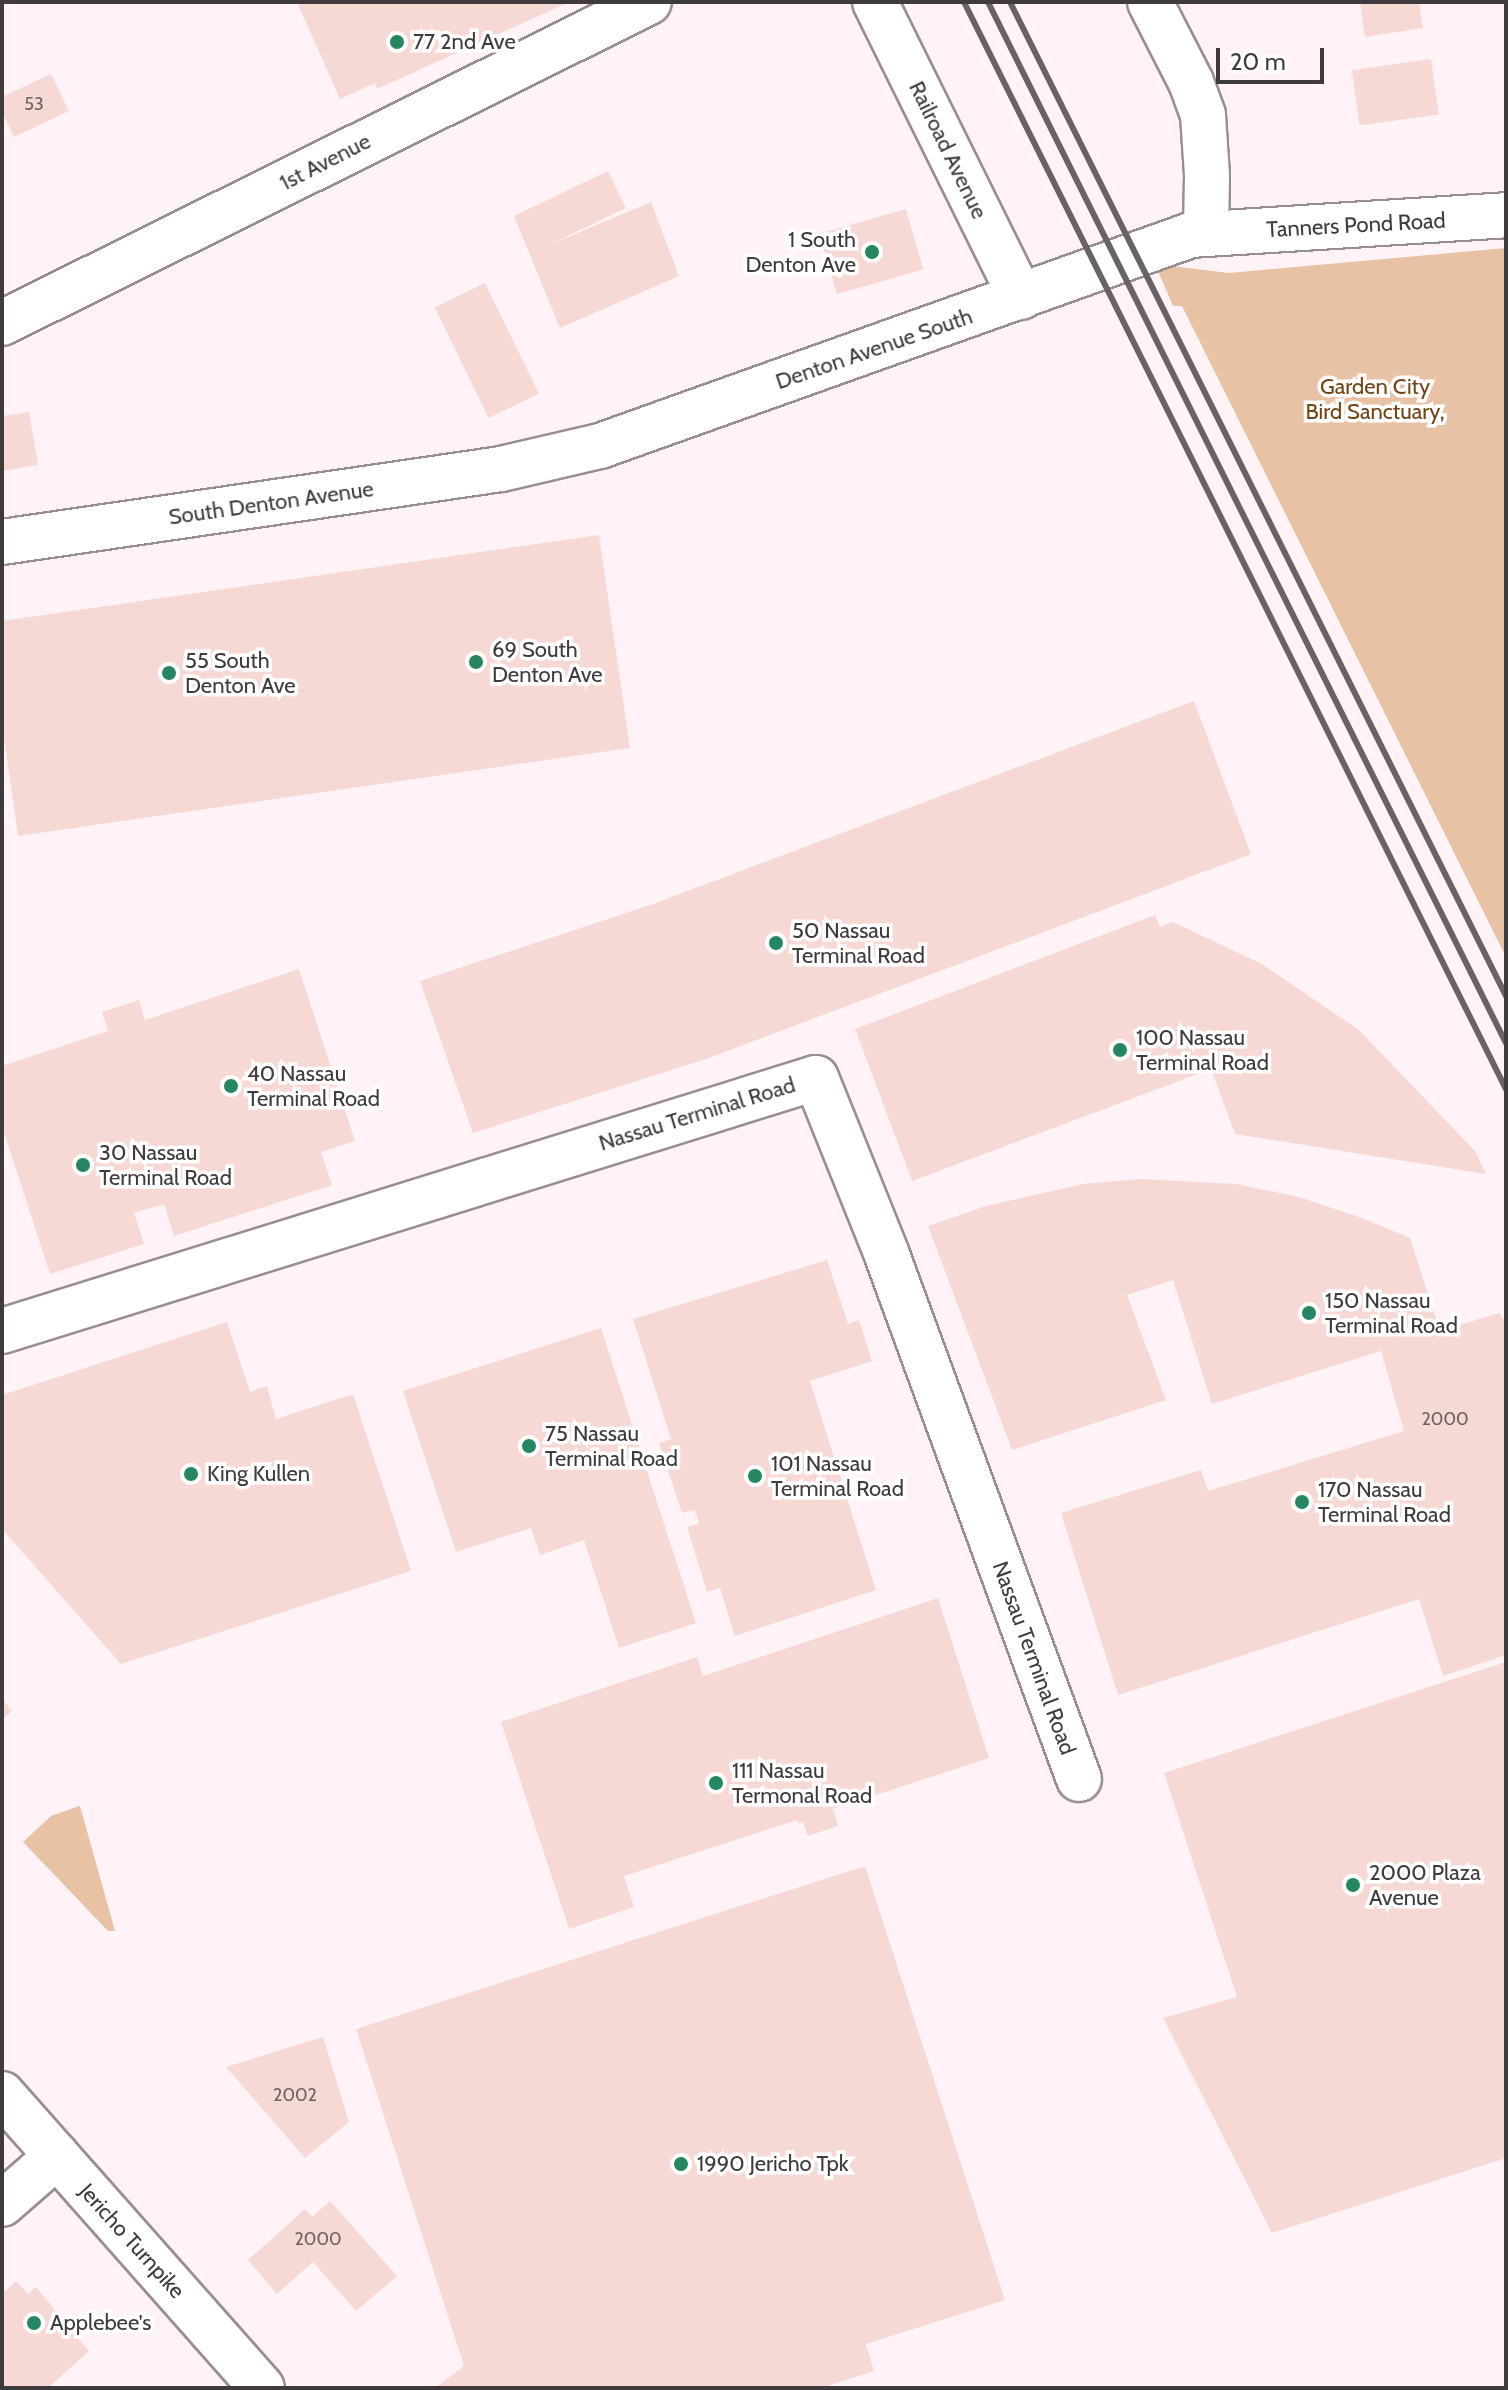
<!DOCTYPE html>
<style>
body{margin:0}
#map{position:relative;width:1508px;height:2390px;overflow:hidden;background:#fff3f8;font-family:Cabin,sans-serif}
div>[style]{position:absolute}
.green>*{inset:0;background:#e7c2a5}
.building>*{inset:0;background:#f6d9d5;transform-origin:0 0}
.roads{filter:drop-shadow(2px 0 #998d92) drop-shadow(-2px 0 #998d92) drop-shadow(0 2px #998d92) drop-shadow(0 -2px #998d92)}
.minor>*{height:44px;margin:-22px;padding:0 22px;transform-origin:22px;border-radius:22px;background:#fff}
.major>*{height:44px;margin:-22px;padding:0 22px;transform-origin:22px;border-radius:22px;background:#fff}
.rail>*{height:6px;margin:-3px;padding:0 3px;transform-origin:3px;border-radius:3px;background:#696365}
.dots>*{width:22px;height:22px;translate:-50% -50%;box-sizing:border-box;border:4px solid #fff;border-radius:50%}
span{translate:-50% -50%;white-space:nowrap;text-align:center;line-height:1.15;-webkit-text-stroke:7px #fff;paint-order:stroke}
.number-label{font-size:18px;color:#6d6262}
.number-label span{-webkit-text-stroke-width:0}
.poi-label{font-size:22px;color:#3f3a3c}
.left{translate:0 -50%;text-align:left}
.right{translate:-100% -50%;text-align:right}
.street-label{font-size:22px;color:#3f3a3c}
.park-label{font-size:22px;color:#734314}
.frame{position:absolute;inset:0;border:4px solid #3f3a3c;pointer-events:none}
.scale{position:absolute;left:1216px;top:48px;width:108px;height:36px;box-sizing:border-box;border:4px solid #3f3a3c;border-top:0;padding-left:10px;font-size:24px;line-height:28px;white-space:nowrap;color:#3f3a3c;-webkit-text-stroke:6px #fff;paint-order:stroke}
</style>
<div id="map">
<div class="green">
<i style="clip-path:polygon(1506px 248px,1506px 957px,1182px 306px,1173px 306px,1155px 264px,1229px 273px)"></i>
<i style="clip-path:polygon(79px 1806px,80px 1806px,115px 1931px,108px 1931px,23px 1842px,51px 1816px)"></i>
</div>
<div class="building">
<i style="clip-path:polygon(297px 2px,569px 2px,377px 89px,375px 83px,340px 99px)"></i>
<i style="clip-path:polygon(1360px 2px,1419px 2px,1423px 28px,1365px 37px)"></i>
<i style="left:1431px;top:59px;width:56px;height:80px;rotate:82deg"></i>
<i style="clip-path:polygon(51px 74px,69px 111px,14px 137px,2px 112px,2px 97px)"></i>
<i style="clip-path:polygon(608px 171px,626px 208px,549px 245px,651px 202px,679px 276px,560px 328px,514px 216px)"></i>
<i style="left:906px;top:209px;width:63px;height:90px;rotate:74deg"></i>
<i style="left:485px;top:283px;width:123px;height:56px;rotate:64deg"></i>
<i style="clip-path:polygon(29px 412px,38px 465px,2px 471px,2px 416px)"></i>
<i style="clip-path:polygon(599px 535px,630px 748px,18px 836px,2px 724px,2px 621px)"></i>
<i style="clip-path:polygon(1194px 701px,1251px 854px,706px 1059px,473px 1133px,420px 981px,653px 904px)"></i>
<i style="clip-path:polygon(1155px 915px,1160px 927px,1173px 922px,1262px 964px,1359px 1030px,1475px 1151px,1486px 1174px,1235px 1134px,1211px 1069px,912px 1181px,855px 1029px)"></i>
<i style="clip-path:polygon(299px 969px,355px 1141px,321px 1152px,332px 1185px,174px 1236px,164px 1204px,134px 1213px,144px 1244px,50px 1274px,2px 1126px,2px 1066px,108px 1031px,102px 1012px,139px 1000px,145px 1020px)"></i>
<i style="clip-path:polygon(1141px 1179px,1236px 1184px,1299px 1197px,1362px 1218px,1410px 1238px,1440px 1331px,1499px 1313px,1506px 1323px,1506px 1655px,1443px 1676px,1419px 1599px,1118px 1695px,1061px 1513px,1201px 1470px,1208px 1491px,1404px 1431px,1381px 1351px,1212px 1404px,1173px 1280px,1127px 1295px,1166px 1400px,1012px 1450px,928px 1226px,986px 1206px,1083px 1184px)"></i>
<i style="clip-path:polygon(827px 1260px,848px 1324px,859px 1320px,872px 1361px,810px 1381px,876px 1590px,735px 1636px,720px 1588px,707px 1592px,687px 1527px,699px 1524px,695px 1510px,682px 1513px,659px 1443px,671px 1439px,633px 1319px)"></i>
<i style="clip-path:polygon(227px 1322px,250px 1392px,267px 1386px,276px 1419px,353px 1394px,411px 1571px,121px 1664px,2px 1529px,2px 1395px)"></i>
<i style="clip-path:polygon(601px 1328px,696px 1623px,619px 1648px,584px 1540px,540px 1555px,531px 1528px,456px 1552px,403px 1391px)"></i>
<i style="clip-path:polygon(938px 1598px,989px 1758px,833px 1809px,838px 1826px,808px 1836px,803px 1822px,798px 1823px,797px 1820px,624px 1876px,634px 1907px,569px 1929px,501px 1722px,697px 1657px,703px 1676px)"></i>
<i style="clip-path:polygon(1506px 1662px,1506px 2158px,1272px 2233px,1163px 2018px,1237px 1997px,1164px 1773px)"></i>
<i style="clip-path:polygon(2px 1699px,12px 1711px,2px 1720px)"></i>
<i style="clip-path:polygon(865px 1866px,1005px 2300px,866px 2344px,874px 2371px,821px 2388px,435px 2388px,464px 2366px,356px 2029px)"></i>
<i style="clip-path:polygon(323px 2037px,349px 2122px,305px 2158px,226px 2067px)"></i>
<i style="clip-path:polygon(330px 2201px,397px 2276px,356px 2311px,313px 2262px,277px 2294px,248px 2260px,305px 2209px,312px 2217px)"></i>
<i style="clip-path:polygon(16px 2281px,28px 2294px,36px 2287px,89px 2351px,48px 2388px,2px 2388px,2px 2294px)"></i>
</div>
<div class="roads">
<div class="minor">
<i style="left:875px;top:2px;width:329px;rotate:63.7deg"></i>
<i style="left:1150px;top:2px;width:90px;rotate:62.9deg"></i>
<i style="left:1191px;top:82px;width:35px;rotate:70deg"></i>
<i style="left:1203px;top:115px;width:60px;rotate:86.2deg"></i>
<i style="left:1207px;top:175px;width:57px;rotate:91deg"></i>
<i style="left:2px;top:323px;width:722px;rotate:-26.39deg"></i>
<i style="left:2px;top:542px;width:504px;rotate:-8.32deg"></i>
<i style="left:501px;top:469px;width:102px;rotate:-13.1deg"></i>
<i style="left:600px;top:446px;width:628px;rotate:-19.65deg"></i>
<i style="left:1191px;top:235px;width:316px;rotate:-3.6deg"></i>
<i style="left:2px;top:1331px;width:852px;rotate:-17.27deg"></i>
<i style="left:816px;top:1078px;width:191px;rotate:68.1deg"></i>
<i style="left:887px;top:1255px;width:558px;rotate:69.88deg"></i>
<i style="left:2px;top:2204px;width:73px;rotate:-41.1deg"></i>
</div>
<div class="major">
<i style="left:2px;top:2094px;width:392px;rotate:48.5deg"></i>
</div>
</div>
<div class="rail">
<i style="left:964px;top:2px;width:1215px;rotate:63.5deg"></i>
<i style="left:988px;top:2px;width:1163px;rotate:63.55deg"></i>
<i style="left:1010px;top:2px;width:1111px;rotate:63.48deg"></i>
</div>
<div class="dots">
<i style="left:397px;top:42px;background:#248761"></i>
<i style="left:872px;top:252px;background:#248761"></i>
<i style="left:476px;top:662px;background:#248761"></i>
<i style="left:169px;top:673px;background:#248761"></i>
<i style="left:776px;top:943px;background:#248761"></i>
<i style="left:1120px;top:1050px;background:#248761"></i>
<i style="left:231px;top:1086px;background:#248761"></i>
<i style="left:83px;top:1165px;background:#248761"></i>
<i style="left:1309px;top:1313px;background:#248761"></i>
<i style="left:529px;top:1446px;background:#248761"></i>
<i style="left:191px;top:1474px;background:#248761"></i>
<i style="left:755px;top:1476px;background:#248761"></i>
<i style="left:1302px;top:1502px;background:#248761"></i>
<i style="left:716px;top:1783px;background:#248761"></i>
<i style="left:1353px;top:1885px;background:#248761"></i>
<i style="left:681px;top:2164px;background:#248761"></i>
<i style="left:34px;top:2323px;background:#248761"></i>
</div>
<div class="number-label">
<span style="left:34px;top:104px">53</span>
<span style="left:1445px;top:1419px">2000</span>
<span style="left:295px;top:2095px">2002</span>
<span style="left:318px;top:2239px">2000</span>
</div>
<div class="poi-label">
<span class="left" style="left:413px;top:42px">77 2nd Ave</span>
<span class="right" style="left:856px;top:252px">1 South<br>Denton Ave</span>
<span class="left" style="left:492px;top:662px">69 South<br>Denton Ave</span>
<span class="left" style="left:185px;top:673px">55 South<br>Denton Ave</span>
<span class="left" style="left:792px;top:943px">50 Nassau<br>Terminal Road</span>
<span class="left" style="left:1136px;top:1050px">100 Nassau<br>Terminal Road</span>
<span class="left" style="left:247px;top:1086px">40 Nassau<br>Terminal Road</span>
<span class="left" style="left:99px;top:1165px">30 Nassau<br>Terminal Road</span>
<span class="left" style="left:1325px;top:1313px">150 Nassau<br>Terminal Road</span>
<span class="left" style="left:545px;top:1446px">75 Nassau<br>Terminal Road</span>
<span class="left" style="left:771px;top:1476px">101 Nassau<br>Terminal Road</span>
<span class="left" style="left:207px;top:1474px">King Kullen</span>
<span class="left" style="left:1318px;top:1502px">170 Nassau<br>Terminal Road</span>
<span class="left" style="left:732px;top:1783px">111 Nassau<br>Termonal Road</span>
<span class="left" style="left:1369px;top:1885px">2000 Plaza<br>Avenue</span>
<span class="left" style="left:697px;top:2164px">1990 Jericho Tpk</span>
<span class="left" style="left:50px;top:2323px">Applebee's</span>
</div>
<div class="street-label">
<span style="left:948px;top:150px;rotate:64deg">Railroad Avenue</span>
<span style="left:325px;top:162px;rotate:-27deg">1st Avenue</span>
<span style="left:1356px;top:225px;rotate:-3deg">Tanners Pond Road</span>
<span style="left:874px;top:349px;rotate:-19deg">Denton Avenue South</span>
<span style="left:271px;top:503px;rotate:-8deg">South Denton Avenue</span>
<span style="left:697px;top:1114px;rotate:-17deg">Nassau Terminal Road</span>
<span style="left:1034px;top:1658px;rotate:70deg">Nassau Terminal Road</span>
<span style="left:132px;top:2241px;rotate:48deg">Jericho Turnpike</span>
</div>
<div class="park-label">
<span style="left:1375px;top:399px">Garden City<br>Bird Sanctuary,</span>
</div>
<div class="frame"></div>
<div class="scale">20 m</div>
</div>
